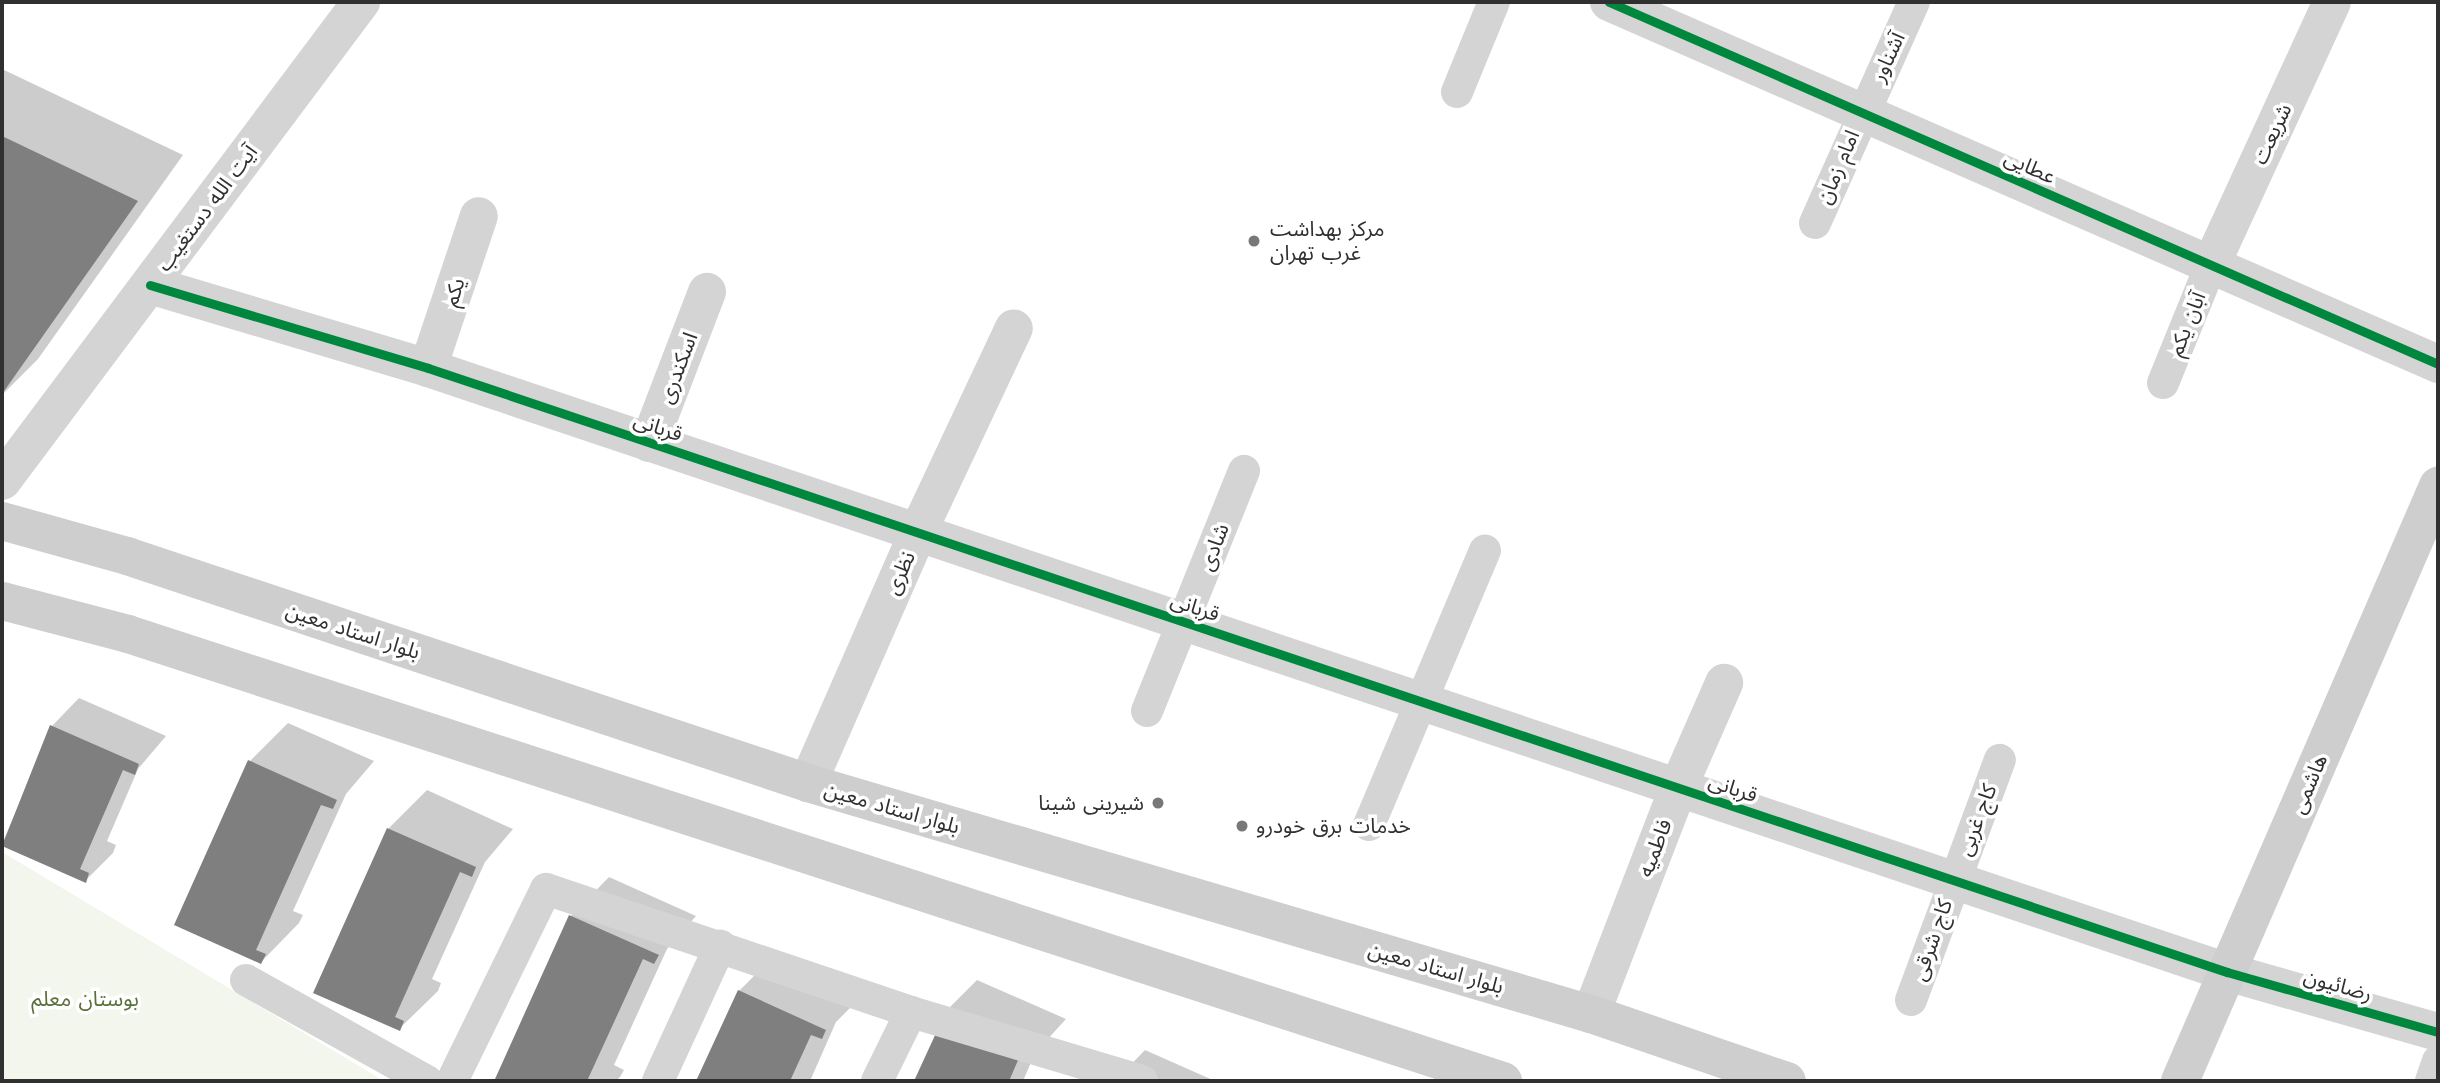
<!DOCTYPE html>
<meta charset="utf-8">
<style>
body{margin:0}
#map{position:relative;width:2440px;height:1083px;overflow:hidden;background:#fff;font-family:"Work Sans","Noto Sans Arabic",sans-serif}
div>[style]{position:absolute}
.green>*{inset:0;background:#f3f6ed}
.shadow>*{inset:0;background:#0003}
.building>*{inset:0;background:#7f7f7f}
.service>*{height:32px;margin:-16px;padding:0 16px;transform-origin:16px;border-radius:16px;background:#d4d4d4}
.minor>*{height:38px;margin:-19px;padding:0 19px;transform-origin:19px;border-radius:19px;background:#d4d4d4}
.tertiary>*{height:38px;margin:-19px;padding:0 19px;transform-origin:19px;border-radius:19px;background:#d4d4d4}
.secondary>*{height:38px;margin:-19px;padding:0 19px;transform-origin:19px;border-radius:19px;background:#cecece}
.cycleway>*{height:9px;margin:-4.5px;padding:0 4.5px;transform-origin:4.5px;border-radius:4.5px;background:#00873e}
.dots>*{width:19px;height:19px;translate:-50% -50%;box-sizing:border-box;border:4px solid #fff;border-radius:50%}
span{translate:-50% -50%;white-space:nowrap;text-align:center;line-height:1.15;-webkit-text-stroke:7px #fff;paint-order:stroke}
.street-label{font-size:21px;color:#303030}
.poi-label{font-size:21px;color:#303030}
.left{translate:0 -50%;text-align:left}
.right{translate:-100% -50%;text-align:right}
.park-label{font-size:21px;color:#5a703a}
.frame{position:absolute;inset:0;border:4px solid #303030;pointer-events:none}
</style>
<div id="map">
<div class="green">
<i style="clip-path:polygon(2px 852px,384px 1081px,2px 1081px)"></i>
</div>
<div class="shadow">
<i style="clip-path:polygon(2px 69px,183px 155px,38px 359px,2px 395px)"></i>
<i style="clip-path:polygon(79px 698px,166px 736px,138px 769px,107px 841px,116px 845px,113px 853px,85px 881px,2px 844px,52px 726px)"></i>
<i style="clip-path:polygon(288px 723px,374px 761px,346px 794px,293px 911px,303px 915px,299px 923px,261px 962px,177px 924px,250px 761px)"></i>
<i style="clip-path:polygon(427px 790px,513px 829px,485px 862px,432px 979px,441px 983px,438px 991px,399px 1029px,315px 992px,388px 829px)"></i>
<i style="clip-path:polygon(609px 877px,696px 916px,667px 949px,614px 1065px,624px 1070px,620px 1077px,616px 1081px,498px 1078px,571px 916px)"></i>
<i style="clip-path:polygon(777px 953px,860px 998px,836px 1022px,810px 1081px,698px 1081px,739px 991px)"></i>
<i style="clip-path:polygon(977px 980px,1066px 1019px,1035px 1053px,1023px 1081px,916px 1081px,949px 1008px)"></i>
<i style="clip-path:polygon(1145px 1050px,1215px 1081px,1115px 1081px)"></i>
</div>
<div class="building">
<i style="clip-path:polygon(2px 136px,138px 201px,2px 394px)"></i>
<i style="clip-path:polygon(50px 725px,139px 764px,135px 775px,123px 770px,80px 869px,89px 873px,86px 883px,2px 846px)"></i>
<i style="clip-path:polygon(248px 760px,337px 800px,333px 809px,321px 805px,256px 950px,266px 954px,261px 964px,174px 925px)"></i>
<i style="clip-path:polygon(387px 828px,476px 867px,472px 877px,460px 872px,395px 1017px,404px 1021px,400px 1031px,313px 993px)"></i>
<i style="clip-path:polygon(569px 915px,659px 955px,654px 964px,643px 959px,587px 1081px,501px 1081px,495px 1079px)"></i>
<i style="clip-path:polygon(738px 990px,826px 1030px,822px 1039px,811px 1035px,790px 1081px,696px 1081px)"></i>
<i style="clip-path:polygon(948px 1007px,1022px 1051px,1009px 1081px,914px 1081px)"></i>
</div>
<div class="service">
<i style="left:1457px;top:92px;width:97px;rotate:-67.7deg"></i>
<i style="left:1815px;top:223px;width:242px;rotate:-65.9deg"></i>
<i style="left:2163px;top:383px;width:127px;rotate:-67.9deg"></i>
<i style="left:1147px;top:711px;width:259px;rotate:-68deg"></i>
<i style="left:1369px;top:825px;width:298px;rotate:-67.1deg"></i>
<i style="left:246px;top:980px;width:207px;rotate:29.2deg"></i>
<i style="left:1911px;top:1000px;width:256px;rotate:-69.7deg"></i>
<i style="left:452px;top:1081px;width:214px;rotate:-63.9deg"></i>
<i style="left:546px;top:889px;width:385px;rotate:18.6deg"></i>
<i style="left:911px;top:1012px;width:241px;rotate:16.6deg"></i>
<i style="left:658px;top:1081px;width:149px;rotate:-65.3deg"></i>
<i style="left:877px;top:1081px;width:77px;rotate:-63.8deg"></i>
<i style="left:2431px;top:1081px;width:21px;rotate:-71deg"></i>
</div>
<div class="minor">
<i style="left:1609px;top:2px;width:905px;rotate:23.59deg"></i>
<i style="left:2211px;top:265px;width:289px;rotate:-65.3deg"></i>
<i style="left:150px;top:285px;width:290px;rotate:16.6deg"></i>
<i style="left:428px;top:368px;width:1898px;rotate:18.56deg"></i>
<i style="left:2227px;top:972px;width:219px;rotate:15.9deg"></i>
<i style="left:428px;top:368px;width:160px;rotate:-71.5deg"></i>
<i style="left:649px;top:443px;width:162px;rotate:-69deg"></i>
<i style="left:808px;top:783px;width:274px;rotate:-66.3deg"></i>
<i style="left:918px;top:532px;width:225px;rotate:-64.8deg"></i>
<i style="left:1591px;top:1014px;width:242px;rotate:-68.9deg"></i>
<i style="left:1678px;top:788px;width:115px;rotate:-66.3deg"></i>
</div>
<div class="tertiary">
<i style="left:2px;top:481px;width:599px;rotate:-53.15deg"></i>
</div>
<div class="secondary">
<i style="left:2px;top:521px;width:130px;rotate:15.6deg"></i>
<i style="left:127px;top:556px;width:718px;rotate:18.43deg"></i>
<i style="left:808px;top:783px;width:816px;rotate:16.44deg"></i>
<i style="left:1591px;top:1014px;width:207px;rotate:18.9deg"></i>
<i style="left:2px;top:601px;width:130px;rotate:14.7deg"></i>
<i style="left:128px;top:634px;width:1446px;rotate:18.01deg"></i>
<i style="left:2180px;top:1081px;width:649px;rotate:-66.56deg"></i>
</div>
<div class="cycleway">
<i style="left:1609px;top:2px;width:905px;rotate:23.59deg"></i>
<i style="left:150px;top:285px;width:290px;rotate:16.6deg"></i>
<i style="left:428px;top:368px;width:1898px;rotate:18.56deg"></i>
<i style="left:2227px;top:972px;width:219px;rotate:15.9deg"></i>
</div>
<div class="dots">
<i style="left:1254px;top:241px;background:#787878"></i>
<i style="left:1158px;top:803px;background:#787878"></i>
<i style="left:1242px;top:826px;background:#787878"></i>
</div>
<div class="street-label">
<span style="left:1888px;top:57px;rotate:-65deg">آشناور</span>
<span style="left:2272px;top:134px;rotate:-65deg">شریعت</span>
<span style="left:1838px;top:167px;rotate:-67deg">امام زمان</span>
<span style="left:2030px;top:167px;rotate:24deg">عطایی</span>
<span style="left:207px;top:208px;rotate:-53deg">آیت الله دستغیب</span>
<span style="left:454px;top:292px;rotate:-72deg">یکم</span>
<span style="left:2187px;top:324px;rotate:-68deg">آبان یکم</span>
<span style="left:678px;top:368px;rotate:-69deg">اسکندری</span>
<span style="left:658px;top:427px;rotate:19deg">قربانی</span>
<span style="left:1214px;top:547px;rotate:-69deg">شادی</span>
<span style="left:900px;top:573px;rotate:-66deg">نظری</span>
<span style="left:1195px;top:607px;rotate:19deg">قربانی</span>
<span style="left:353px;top:631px;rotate:18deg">بلوار استاد معین</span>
<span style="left:2309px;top:784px;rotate:-67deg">هاشمی</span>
<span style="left:1733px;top:788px;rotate:19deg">قربانی</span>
<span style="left:892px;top:808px;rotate:16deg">بلوار استاد معین</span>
<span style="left:1977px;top:820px;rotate:-69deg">کاج غربی</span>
<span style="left:1655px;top:848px;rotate:-69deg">فاطمیه</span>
<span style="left:1932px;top:940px;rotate:-71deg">کاج شرقی</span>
<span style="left:1436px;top:968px;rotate:16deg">بلوار استاد معین</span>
<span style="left:2338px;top:985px;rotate:16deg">رضائیون</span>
</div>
<div class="poi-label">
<span class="left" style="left:1270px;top:241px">مرکز بهداشت<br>غرب تهران</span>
<span class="right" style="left:1144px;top:803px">شیرینی شینا</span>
<span class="left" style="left:1256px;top:826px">خدمات برق خودرو</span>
</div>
<div class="park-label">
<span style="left:85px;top:999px">بوستان معلم</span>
</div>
<div class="frame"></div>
</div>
